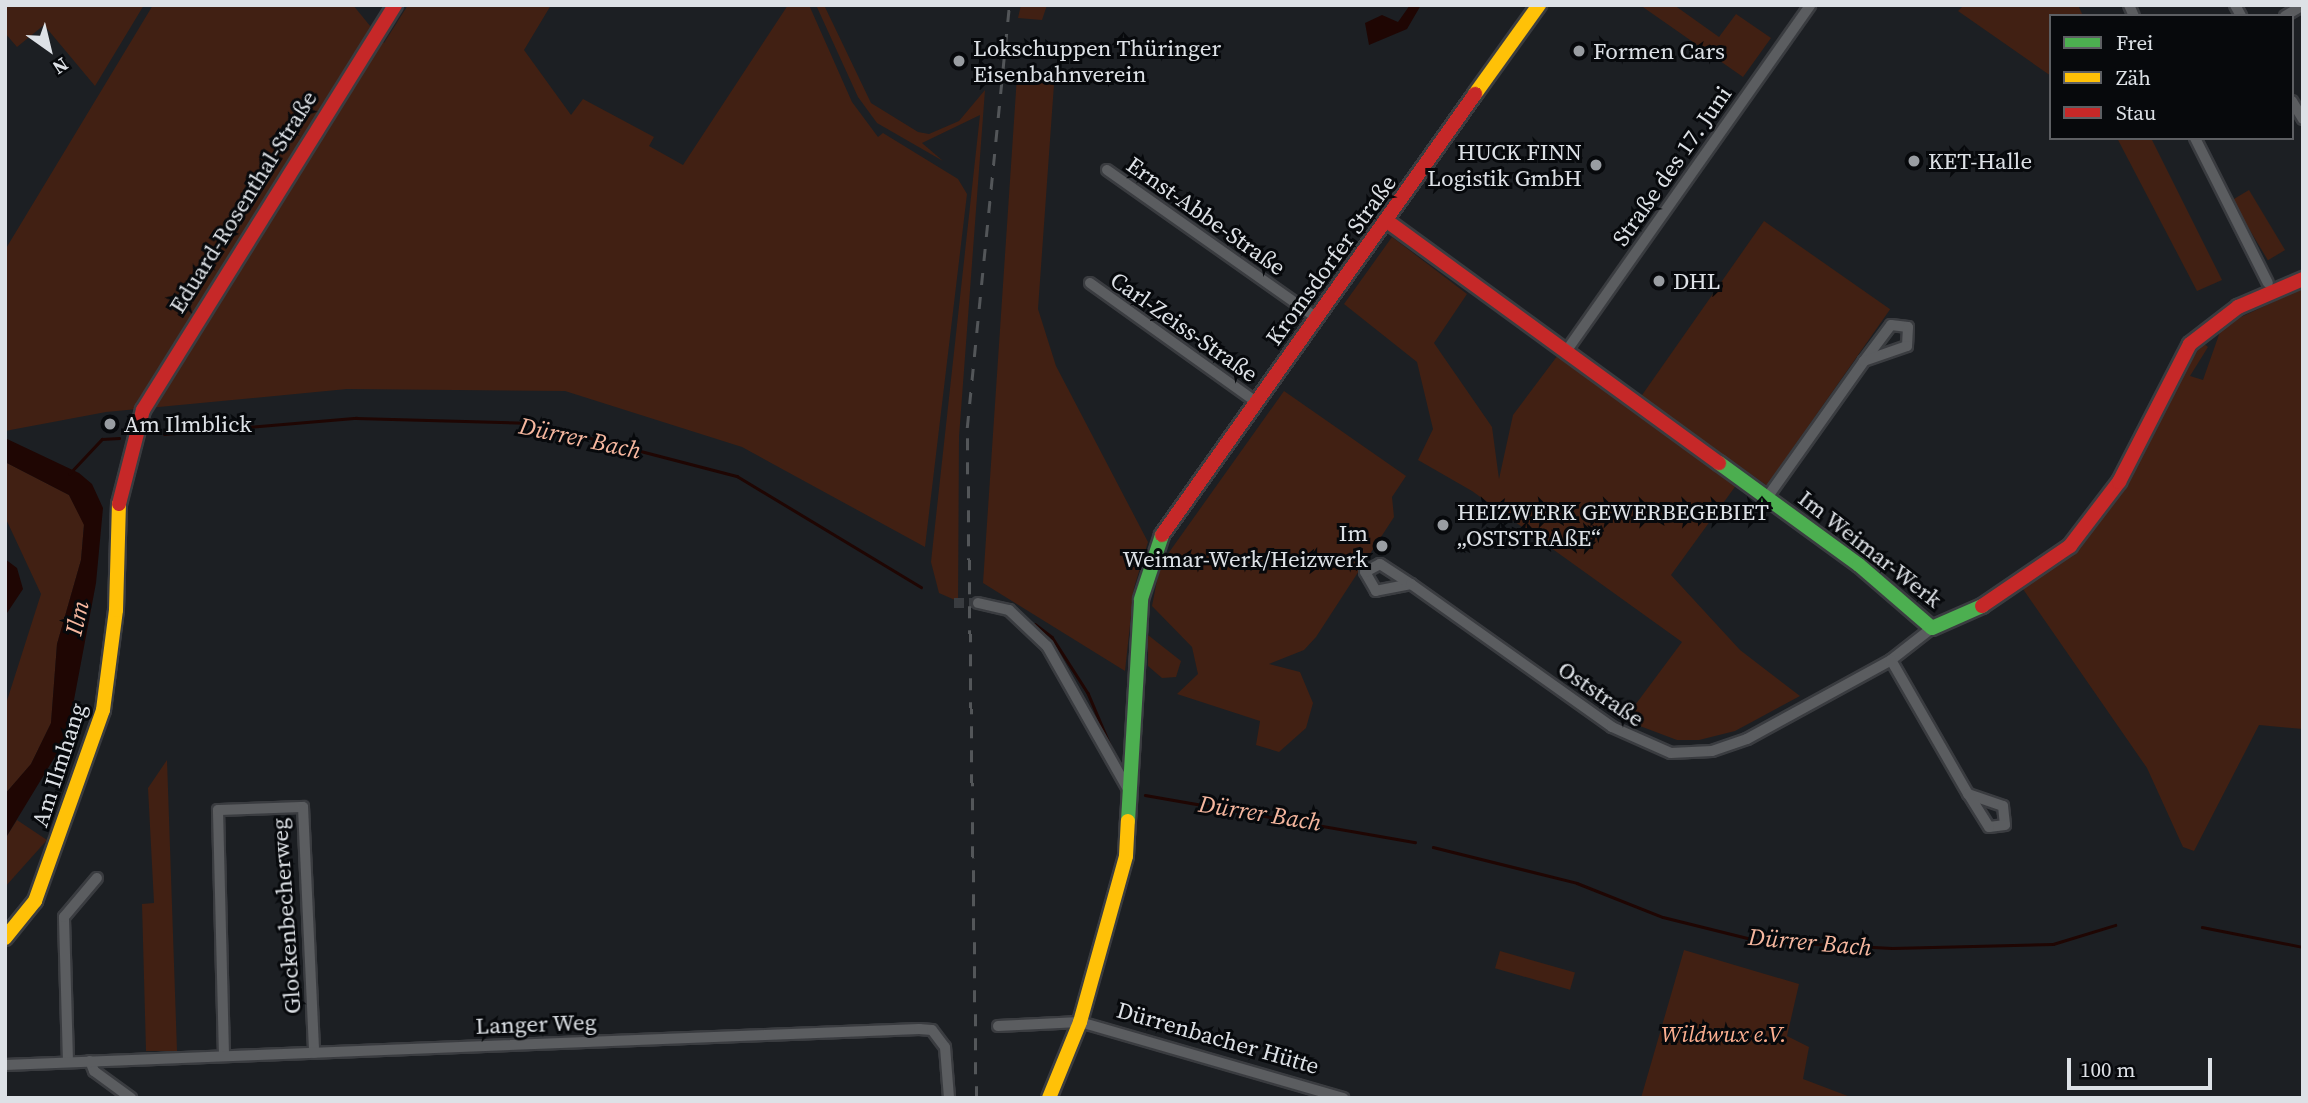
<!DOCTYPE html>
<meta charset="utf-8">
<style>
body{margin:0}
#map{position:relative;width:2308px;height:1103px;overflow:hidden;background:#1c1f23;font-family:"Source Serif 4",serif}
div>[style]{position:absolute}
.green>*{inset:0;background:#412013;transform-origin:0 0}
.water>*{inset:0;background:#1f0603}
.stream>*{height:2.5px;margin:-1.25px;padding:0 1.25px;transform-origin:1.25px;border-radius:1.25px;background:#1f0603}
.street-tunnel>*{height:10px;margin-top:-5px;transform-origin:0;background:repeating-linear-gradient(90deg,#393c40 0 10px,transparent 0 15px)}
.roads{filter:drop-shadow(2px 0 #3a3c40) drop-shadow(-2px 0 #3a3c40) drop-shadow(0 2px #3a3c40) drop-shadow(0 -2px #3a3c40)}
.street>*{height:10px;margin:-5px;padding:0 5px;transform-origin:5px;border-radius:5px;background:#5b5d60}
.fast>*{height:14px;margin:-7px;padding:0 7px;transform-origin:7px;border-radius:7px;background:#4caf50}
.slow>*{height:14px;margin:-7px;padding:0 7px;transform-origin:7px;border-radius:7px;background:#ffc107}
.jam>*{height:14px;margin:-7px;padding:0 7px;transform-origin:7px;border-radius:7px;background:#c62828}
.rail>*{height:2.5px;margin-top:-1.25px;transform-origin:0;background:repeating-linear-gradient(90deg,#535659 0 12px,transparent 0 24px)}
.dots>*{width:19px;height:19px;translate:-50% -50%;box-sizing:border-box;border:4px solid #07090c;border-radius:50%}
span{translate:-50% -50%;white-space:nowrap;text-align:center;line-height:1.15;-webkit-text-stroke:6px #07090c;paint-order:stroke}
.poi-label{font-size:23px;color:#dde1e6}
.left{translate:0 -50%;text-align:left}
.right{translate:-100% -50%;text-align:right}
.street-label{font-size:23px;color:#dde1e6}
.park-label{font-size:23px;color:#fdaf90;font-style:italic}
.water-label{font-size:24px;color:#f6b79f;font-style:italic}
.frame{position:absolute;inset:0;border:7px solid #dde1e6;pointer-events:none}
.legend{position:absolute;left:2049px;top:14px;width:245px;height:126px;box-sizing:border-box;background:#07090c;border:2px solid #5d5f63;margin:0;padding:9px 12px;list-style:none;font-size:21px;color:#dde1e6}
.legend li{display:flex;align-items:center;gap:14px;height:35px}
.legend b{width:35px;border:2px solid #5d5f63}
.north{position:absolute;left:14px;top:14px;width:70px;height:70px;-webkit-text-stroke:5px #07090c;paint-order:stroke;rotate:146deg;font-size:19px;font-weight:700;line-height:28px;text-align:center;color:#dde1e6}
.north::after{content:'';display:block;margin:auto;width:24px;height:32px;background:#dde1e6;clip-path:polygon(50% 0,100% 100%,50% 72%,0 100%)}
.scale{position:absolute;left:2067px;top:1058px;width:145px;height:32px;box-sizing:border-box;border:4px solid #dde1e6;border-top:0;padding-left:9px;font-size:21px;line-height:24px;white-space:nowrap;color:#dde1e6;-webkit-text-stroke:5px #07090c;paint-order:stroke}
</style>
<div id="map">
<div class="green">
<i style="clip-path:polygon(5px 5px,144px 5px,95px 86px,44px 25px,17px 47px,5px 33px)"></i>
<i style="clip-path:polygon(153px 5px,353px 5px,384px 43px,408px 5px,551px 5px,524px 50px,571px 115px,583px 99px,654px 137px,649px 146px,683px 165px,788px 5px,809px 5px,852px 102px,878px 137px,883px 133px,958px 179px,967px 194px,925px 547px,742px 447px,565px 391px,347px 389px,106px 412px,5px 431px,5px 250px)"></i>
<i style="clip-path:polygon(816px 5px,824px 5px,871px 103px,918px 132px,929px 134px,959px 121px,985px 90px,959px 437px,958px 609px,955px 600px,939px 593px,931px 562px,980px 115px,922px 143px,943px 161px,877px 123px,858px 97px)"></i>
<i style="clip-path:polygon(1021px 5px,1047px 5px,1042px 20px,1018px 18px)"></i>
<i style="clip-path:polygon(1640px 5px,1674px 5px,1719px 37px,1736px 14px,1771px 38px,1743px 77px)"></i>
<i style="clip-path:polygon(1964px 5px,2078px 5px,2083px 16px,2051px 16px,2051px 76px,1958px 11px)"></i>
<i style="clip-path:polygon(1017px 76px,1054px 84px,1038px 309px,1056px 366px,1148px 542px,1134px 588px,1125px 671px,983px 583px)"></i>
<i style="clip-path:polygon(2117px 138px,2151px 138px,2222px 280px,2197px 291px)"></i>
<i style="left:2249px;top:190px;width:70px;height:20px;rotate:59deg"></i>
<i style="left:1764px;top:221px;width:154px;height:215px;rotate:35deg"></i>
<i style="clip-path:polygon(1392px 237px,1467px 294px,1434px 343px,1492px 427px,1499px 479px,1513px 415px,1561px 351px,1737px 484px,1671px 575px,1740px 650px,1800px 696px,1735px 731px,1699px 740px,1677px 740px,1624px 720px,1682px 642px,1472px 491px,1418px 460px,1433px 429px,1417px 362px,1344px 304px)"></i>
<i style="clip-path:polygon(2303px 288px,2303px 729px,2259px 725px,2194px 851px,2183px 847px,2147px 768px,2023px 589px,2106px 512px,2202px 342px,2208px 347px,2190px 376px,2203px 380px,2222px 326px)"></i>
<i style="clip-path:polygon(1284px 391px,1406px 476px,1392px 497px,1394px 517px,1316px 637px,1304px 650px,1269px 664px,1300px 672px,1313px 703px,1306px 728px,1279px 752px,1256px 745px,1260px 721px,1177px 694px,1198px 674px,1192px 647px,1152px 606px,1160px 565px)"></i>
<i style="clip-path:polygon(5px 462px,69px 495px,84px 524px,81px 560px,57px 644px,51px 723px,31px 764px,5px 794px,5px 707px,41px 594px,5px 517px)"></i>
<i style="clip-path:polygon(1148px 635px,1181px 661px,1176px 677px,1162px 678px,1148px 666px)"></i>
<i style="clip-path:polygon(167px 760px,177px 1051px,146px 1051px,142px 904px,154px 903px,148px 788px)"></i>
<i style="clip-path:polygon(17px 820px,47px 840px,5px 887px,5px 839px)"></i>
<i style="clip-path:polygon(1684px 950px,1799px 984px,1787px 1036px,1809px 1047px,1803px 1079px,1853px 1098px,1641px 1098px)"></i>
<i style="left:1500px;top:951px;width:78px;height:18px;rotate:16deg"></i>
</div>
<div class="water">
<i style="clip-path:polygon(1410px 5px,1421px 5px,1407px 29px,1369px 45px,1365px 23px,1382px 15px,1398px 22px)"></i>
<i style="clip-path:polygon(5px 438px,79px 473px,92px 484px,103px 508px,96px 583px,67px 737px,5px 839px,5px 794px,31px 764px,51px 723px,57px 644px,81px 560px,84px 525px,69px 495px,5px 462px)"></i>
<i style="clip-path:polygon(5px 559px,17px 568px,23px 589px,5px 616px)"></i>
</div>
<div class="stream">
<i style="left:164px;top:434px;width:193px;rotate:-4.8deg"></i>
<i style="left:356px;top:418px;width:177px;rotate:1.6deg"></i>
<i style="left:533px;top:423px;width:211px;rotate:14.6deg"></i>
<i style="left:737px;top:476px;width:215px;rotate:31.1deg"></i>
<i style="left:69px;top:474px;width:48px;rotate:-46.7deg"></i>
<i style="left:102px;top:439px;width:17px;rotate:-3deg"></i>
<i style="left:1035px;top:624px;width:21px;rotate:37deg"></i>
<i style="left:1052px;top:637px;width:67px;rotate:57.3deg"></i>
<i style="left:1088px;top:693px;width:72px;rotate:67deg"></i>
<i style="left:1145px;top:795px;width:274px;rotate:9.9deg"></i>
<i style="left:1433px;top:847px;width:148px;rotate:14deg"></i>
<i style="left:1577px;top:883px;width:92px;rotate:21.6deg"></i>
<i style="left:1663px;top:917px;width:99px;rotate:14deg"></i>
<i style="left:1759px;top:941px;width:133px;rotate:3deg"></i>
<i style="left:1892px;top:948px;width:161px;rotate:-1.4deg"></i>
<i style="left:2053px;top:944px;width:65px;rotate:-17deg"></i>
<i style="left:2202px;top:927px;width:103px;rotate:11.2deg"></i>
</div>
<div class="street-tunnel">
<i style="left:954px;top:603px;width:24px"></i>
</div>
<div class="roads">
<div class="street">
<i style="left:2129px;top:5px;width:12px;rotate:66deg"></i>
<i style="left:2235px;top:5px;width:13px;rotate:61deg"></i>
<i style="left:2285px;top:16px;width:21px;rotate:-31deg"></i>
<i style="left:2292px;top:101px;width:21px;rotate:59deg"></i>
<i style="left:2195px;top:138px;width:162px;rotate:63.3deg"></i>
<i style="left:1107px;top:170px;width:257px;rotate:35.2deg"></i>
<i style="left:1090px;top:283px;width:204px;rotate:35.6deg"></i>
<i style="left:1567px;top:350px;width:422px;rotate:-54.8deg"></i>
<i style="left:1766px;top:499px;width:169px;rotate:-54.6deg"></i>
<i style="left:1864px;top:361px;width:45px;rotate:-53.1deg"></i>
<i style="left:1891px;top:325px;width:17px;rotate:7deg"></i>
<i style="left:1908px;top:327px;width:19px;rotate:93deg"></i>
<i style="left:1907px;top:346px;width:46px;rotate:160.8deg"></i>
<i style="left:1411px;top:584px;width:36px;rotate:169deg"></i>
<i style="left:1376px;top:591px;width:22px;rotate:-120deg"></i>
<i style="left:1365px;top:572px;width:17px;rotate:-28deg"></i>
<i style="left:1380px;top:564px;width:37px;rotate:33deg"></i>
<i style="left:1411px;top:584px;width:247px;rotate:35.4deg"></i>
<i style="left:1612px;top:727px;width:64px;rotate:23.8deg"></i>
<i style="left:1671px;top:753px;width:41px;rotate:-2.8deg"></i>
<i style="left:1712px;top:751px;width:37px;rotate:-19deg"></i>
<i style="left:1747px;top:739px;width:164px;rotate:-28.7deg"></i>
<i style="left:1891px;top:660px;width:52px;rotate:-38deg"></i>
<i style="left:978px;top:603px;width:32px;rotate:13deg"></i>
<i style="left:1009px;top:610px;width:52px;rotate:43.5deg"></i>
<i style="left:1047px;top:646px;width:169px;rotate:60.5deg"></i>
<i style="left:1891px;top:660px;width:155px;rotate:60.1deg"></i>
<i style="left:1968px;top:794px;width:37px;rotate:19deg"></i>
<i style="left:2003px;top:806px;width:19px;rotate:84deg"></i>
<i style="left:2005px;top:825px;width:16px;rotate:173deg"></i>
<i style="left:1989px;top:827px;width:39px;rotate:-122deg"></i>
<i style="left:998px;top:1026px;width:82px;rotate:-2.8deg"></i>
<i style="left:1080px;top:1022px;width:274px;rotate:16.1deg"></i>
<i style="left:224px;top:1056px;width:246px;rotate:-91.4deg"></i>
<i style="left:218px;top:810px;width:85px;rotate:-2deg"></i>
<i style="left:303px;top:807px;width:246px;rotate:87.4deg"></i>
<i style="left:90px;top:1061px;width:11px;rotate:68deg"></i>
<i style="left:94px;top:1071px;width:46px;rotate:36.1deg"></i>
<i style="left:68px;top:1062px;width:145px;rotate:-91.6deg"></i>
<i style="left:64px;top:917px;width:51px;rotate:-49.8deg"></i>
<i style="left:5px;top:1065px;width:915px;rotate:-2.26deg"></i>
<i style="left:919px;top:1029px;width:13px;rotate:4deg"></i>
<i style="left:932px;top:1030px;width:21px;rotate:53deg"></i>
<i style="left:945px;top:1047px;width:51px;rotate:85.5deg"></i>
</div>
<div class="fast">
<i style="left:1719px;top:463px;width:173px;rotate:36.1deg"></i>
<i style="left:1859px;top:565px;width:96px;rotate:40.8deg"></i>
<i style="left:1932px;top:628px;width:55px;rotate:-23.7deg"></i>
<i style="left:1128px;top:821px;width:222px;rotate:-86.6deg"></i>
<i style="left:1141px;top:599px;width:67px;rotate:-71.8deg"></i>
</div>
<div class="slow">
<i style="left:1475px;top:94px;width:110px;rotate:-54.3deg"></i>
<i style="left:5px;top:938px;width:48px;rotate:-51deg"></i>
<i style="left:35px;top:901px;width:203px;rotate:-70.4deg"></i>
<i style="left:103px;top:710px;width:101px;rotate:-82.6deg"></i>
<i style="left:116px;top:610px;width:106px;rotate:-88.4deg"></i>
<i style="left:1049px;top:1098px;width:82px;rotate:-67.8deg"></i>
<i style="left:1080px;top:1022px;width:172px;rotate:-74.5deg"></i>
<i style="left:1126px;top:856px;width:35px;rotate:-87deg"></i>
</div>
<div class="jam">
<i style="left:1387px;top:221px;width:411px;rotate:36.1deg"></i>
<i style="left:119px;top:504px;width:97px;rotate:-75.7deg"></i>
<i style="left:143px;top:410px;width:477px;rotate:-58.1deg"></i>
<i style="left:1162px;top:535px;width:541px;rotate:-54.63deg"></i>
<i style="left:1982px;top:606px;width:107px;rotate:-34.3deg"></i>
<i style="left:2070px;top:546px;width:81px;rotate:-52.6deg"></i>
<i style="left:2119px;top:482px;width:155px;rotate:-62.8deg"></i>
<i style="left:2190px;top:344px;width:61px;rotate:-37.6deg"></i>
<i style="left:2238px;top:307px;width:71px;rotate:-23.3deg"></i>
</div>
</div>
<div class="rail">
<i style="left:976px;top:1098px;width:670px;rotate:-90.77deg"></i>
<i style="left:967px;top:428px;width:425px;rotate:-84.3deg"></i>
</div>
<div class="dots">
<i style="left:1579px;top:51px;background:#999da2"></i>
<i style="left:959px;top:61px;background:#999da2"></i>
<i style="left:1914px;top:161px;background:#999da2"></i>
<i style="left:1596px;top:165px;background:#999da2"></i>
<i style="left:1659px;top:281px;background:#999da2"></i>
<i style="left:110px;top:424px;background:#999da2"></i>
<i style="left:1443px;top:525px;background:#999da2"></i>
<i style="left:1382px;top:546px;background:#999da2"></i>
</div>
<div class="poi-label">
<span class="left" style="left:973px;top:61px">Lokschuppen Thüringer<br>Eisenbahnverein</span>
<span class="left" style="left:1593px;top:51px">Formen Cars</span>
<span class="right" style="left:1582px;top:165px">HUCK FINN<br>Logistik GmbH</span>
<span class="left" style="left:1928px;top:161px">KET-Halle</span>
<span class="left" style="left:1673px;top:281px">DHL</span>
<span class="left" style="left:124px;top:424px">Am Ilmblick</span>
<span class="left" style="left:1457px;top:525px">HEIZWERK GEWERBEGEBIET<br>„OSTSTRAßE“</span>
<span class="right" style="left:1368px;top:546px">Im<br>Weimar-Werk/Heizwerk</span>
</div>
<div class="street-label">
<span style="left:1672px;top:166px;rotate:-55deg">Straße des 17. Juni</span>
<span style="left:243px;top:202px;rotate:-58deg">Eduard-Rosenthal-Straße</span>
<span style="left:1206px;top:216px;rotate:35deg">Ernst-Abbe-Straße</span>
<span style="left:1331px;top:260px;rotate:-54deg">Kromsdorfer Straße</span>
<span style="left:1184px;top:327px;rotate:35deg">Carl-Zeiss-Straße</span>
<span style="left:1870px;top:549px;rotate:38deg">Im Weimar-Werk</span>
<span style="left:1601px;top:694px;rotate:34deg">Oststraße</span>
<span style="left:59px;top:765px;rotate:-72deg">Am Ilmhang</span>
<span style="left:286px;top:916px;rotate:-94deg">Glockenbecherweg</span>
<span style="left:536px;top:1024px;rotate:-2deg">Langer Weg</span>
<span style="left:1218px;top:1038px;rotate:16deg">Dürrenbacher Hütte</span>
</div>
<div class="park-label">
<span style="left:1724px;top:1034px">Wildwux e.V.</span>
</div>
<div class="water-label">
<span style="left:580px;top:438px;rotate:12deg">Dürrer Bach</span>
<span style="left:77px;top:618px;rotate:-77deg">Ilm</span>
<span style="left:1260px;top:813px;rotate:9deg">Dürrer Bach</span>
<span style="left:1810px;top:942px;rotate:5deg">Dürrer Bach</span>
</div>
<div class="frame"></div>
<ul class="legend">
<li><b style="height:9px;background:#4caf50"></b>Frei</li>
<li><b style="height:9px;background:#ffc107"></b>Zäh</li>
<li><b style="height:9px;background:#c62828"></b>Stau</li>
</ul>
<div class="north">N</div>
<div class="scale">100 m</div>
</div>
